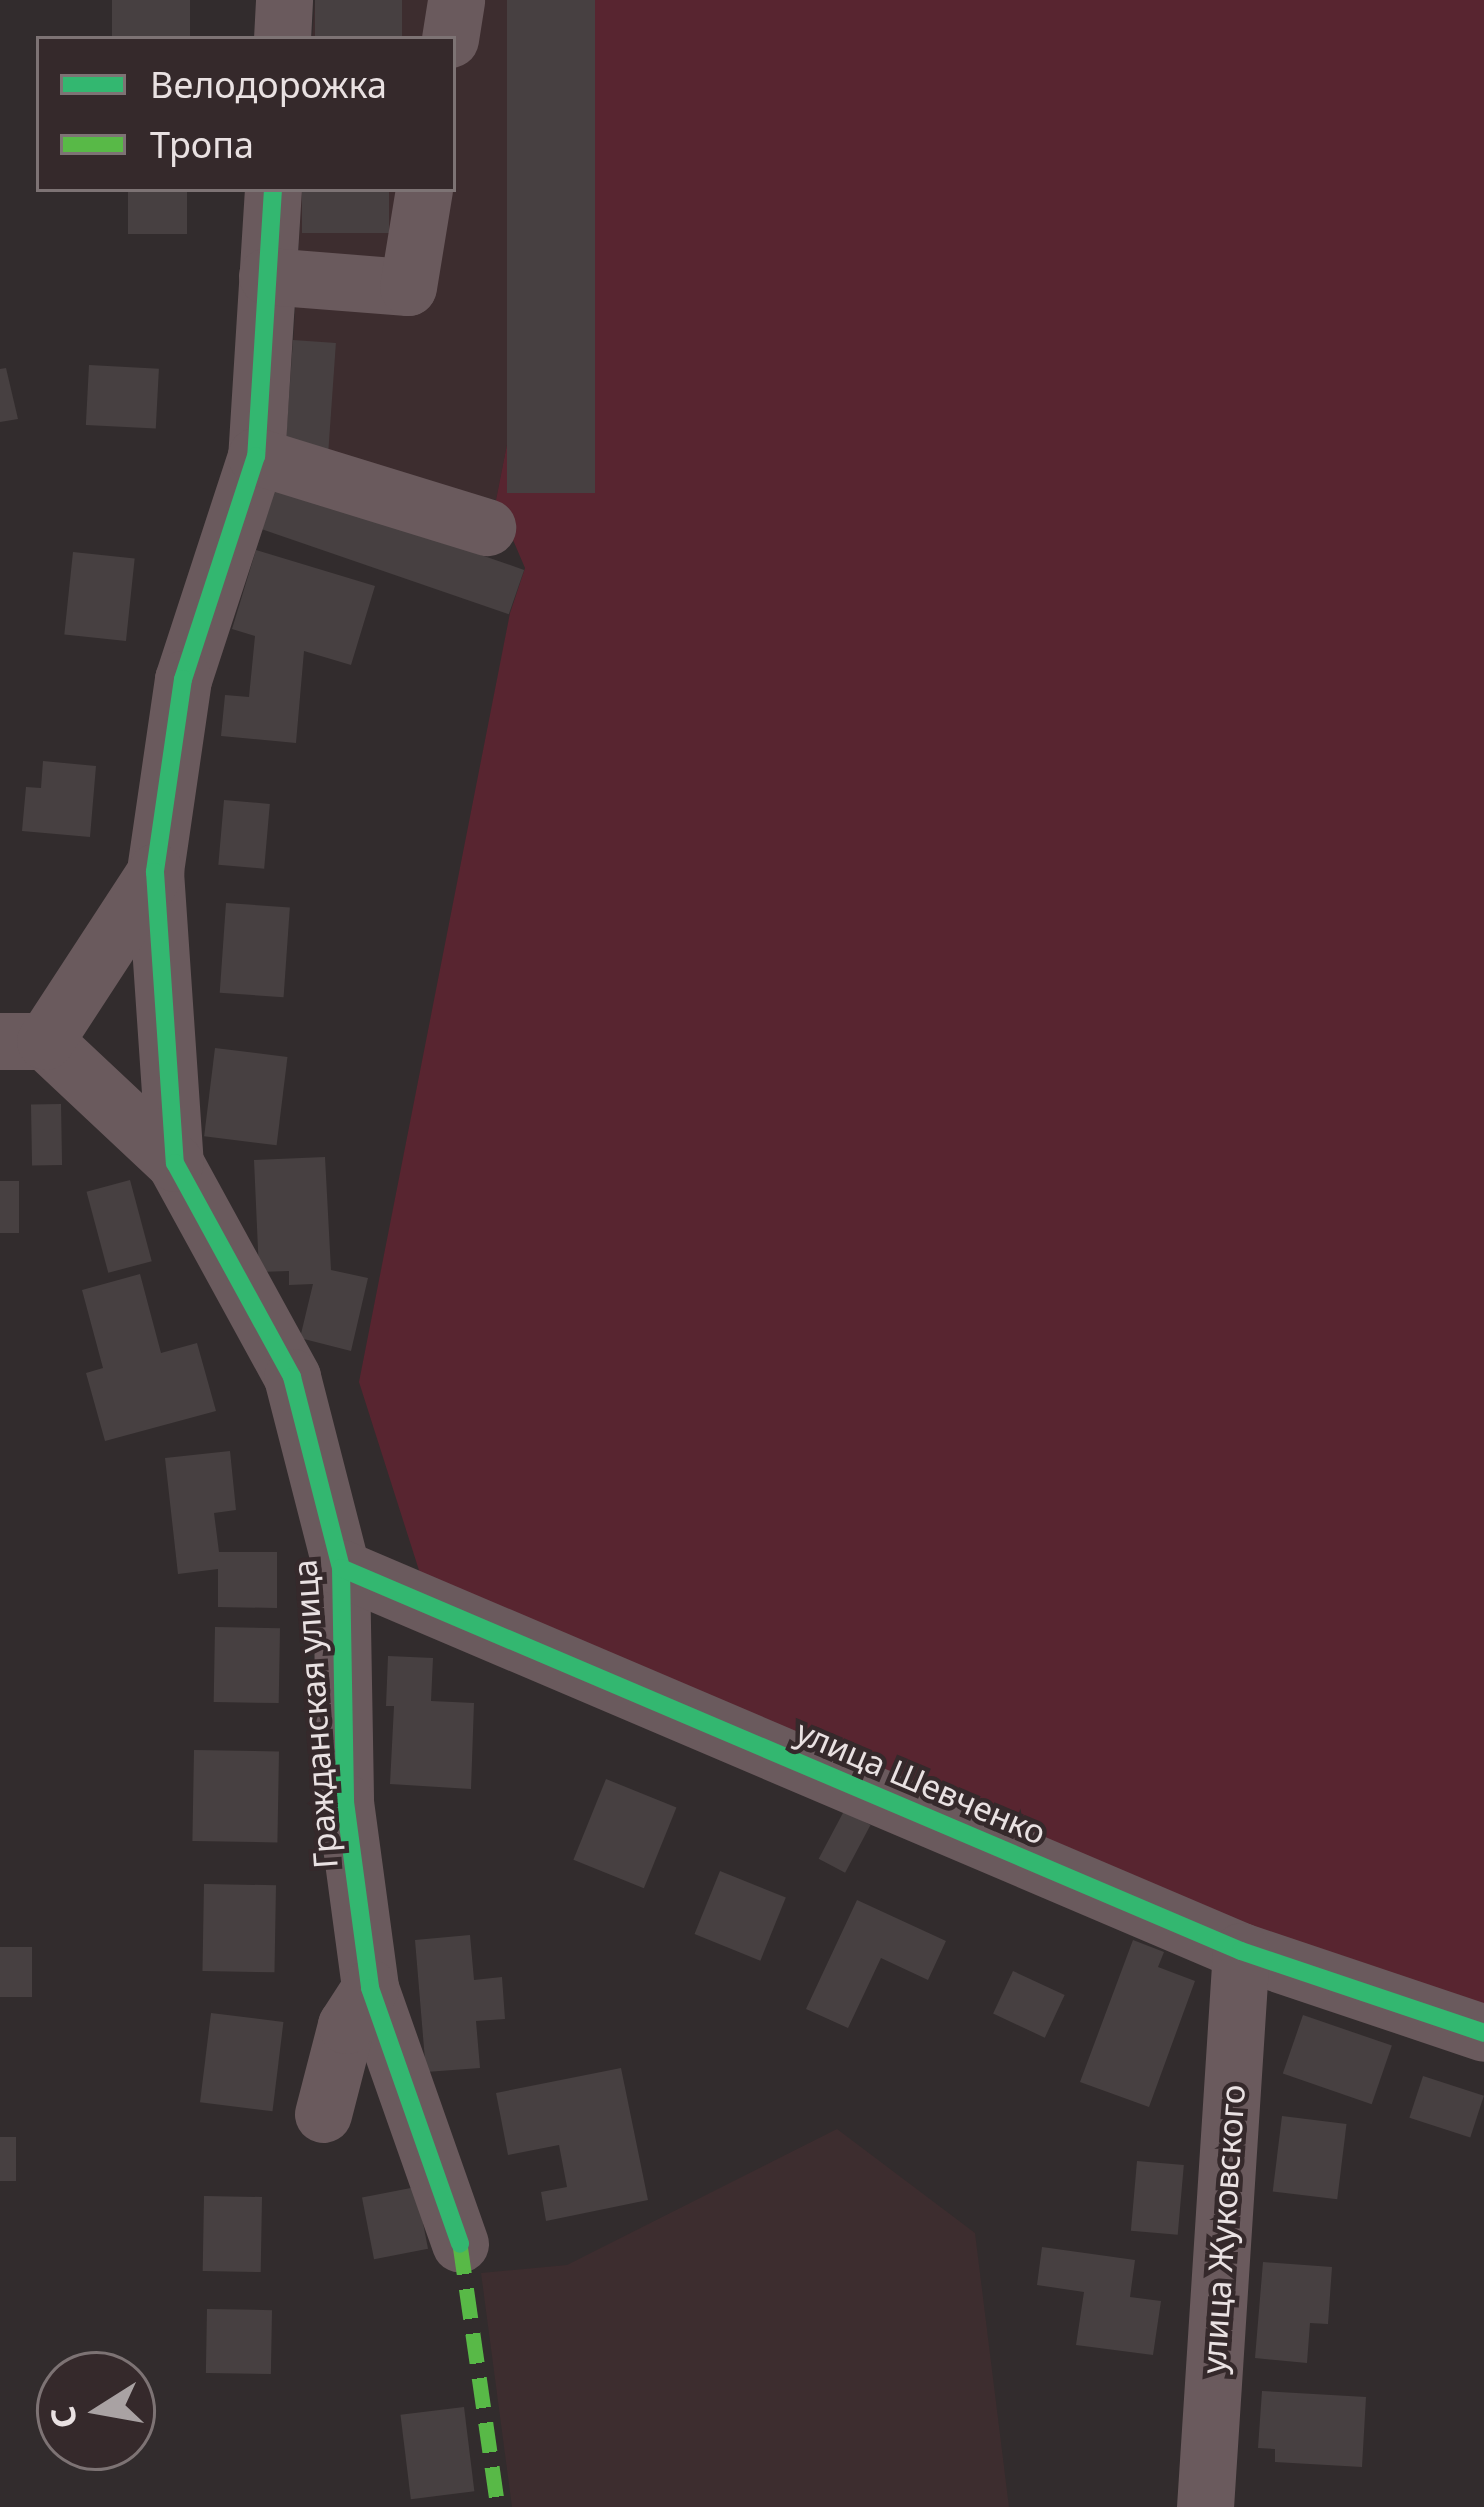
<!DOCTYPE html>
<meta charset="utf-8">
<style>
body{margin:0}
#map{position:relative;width:1484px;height:2507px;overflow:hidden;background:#322c2d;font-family:"Noto Sans",sans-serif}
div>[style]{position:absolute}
.built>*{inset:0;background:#3d2d2f}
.green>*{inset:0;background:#582530}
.building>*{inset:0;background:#474041;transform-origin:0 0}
.minor>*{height:57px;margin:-28.5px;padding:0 28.5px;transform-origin:28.5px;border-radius:28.5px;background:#6a5a5d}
.quiet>*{height:15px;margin-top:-7.5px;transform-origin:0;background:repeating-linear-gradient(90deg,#58b947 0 30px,transparent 0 45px)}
.cycleway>*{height:18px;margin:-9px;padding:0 9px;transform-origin:9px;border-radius:9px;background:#33b770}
span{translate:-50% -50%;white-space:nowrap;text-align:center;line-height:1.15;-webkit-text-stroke:9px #35292b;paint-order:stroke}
.street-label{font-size:33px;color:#e9e1e2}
.legend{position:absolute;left:36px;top:36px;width:420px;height:156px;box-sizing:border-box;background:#35292b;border:3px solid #7d7374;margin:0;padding:15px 21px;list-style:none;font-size:36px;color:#e9e1e2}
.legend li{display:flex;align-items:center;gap:24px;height:60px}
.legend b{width:60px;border:3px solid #7d7374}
.north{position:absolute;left:36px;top:2351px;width:120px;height:120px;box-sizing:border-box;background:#35292b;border:3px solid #7d7374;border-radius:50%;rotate:259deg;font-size:33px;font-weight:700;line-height:48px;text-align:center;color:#e9e1e2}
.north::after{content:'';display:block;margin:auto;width:42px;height:54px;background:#a9a2a3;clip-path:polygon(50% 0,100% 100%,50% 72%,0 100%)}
</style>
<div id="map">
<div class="built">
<i style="clip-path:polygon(315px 0,595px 0,496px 500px,287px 450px,302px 189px,453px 189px,453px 39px,312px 39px)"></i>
<i style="clip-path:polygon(837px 2129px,975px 2233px,1009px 2507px,512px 2507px,481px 2273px,567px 2265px)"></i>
</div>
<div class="green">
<i style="clip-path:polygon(595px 0,1484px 0,1484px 2014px,1252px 1933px,424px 1586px,359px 1382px,510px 613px,525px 568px,496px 500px)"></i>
</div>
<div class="building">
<i style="left:112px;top:0;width:78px;height:38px"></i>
<i style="left:315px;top:0;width:87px;height:39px"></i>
<i style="left:507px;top:0;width:88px;height:493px"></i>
<i style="left:128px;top:189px;width:59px;height:45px"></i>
<i style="left:302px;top:189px;width:87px;height:44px"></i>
<i style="left:293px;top:340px;width:43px;height:110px;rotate:4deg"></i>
<i style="left:89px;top:365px;width:70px;height:60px;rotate:3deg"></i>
<i style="clip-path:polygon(6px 368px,18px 419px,0 422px,0 369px)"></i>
<i style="left:266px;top:481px;width:273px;height:47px;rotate:19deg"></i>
<i style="clip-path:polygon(256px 550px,375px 586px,351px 665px,304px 651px,296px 743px,221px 736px,225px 695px,249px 697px,255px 636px,232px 629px)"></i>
<i style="left:73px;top:552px;width:62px;height:83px;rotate:6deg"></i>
<i style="clip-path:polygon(43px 761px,96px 766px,90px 837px,22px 831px,26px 787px,41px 788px)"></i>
<i style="left:224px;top:800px;width:46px;height:65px;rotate:5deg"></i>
<i style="left:226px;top:903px;width:64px;height:90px;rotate:4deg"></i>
<i style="left:215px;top:1048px;width:73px;height:89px;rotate:7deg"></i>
<i style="left:61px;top:1104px;width:61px;height:30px;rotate:89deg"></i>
<i style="clip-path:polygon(325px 1157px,331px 1270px,368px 1278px,351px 1351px,300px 1338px,313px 1284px,289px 1285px,289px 1271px,259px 1272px,254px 1160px)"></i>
<i style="left:130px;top:1180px;width:84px;height:45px;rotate:75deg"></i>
<i style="left:0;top:1181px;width:19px;height:52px"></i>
<i style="clip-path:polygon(140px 1274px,161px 1353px,197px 1343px,216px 1411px,105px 1441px,86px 1373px,103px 1368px,82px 1290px)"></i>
<i style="clip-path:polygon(230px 1451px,236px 1510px,214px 1513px,219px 1552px,277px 1552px,277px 1608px,218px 1607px,218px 1569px,178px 1574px,165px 1458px)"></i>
<i style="left:215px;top:1627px;width:65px;height:75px;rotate:1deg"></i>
<i style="clip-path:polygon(388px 1656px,433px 1658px,431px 1701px,474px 1703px,471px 1789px,390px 1784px,394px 1706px,386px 1706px)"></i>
<i style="left:194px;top:1750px;width:85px;height:91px;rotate:1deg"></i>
<i style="left:606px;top:1779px;width:76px;height:87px;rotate:22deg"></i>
<i style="left:844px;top:1811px;width:30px;height:54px;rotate:28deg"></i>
<i style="left:720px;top:1871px;width:71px;height:68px;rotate:22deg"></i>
<i style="left:204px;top:1884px;width:72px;height:87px;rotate:1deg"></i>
<i style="clip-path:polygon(857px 1900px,946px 1941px,928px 1980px,881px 1958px,848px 2028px,806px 2009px)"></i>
<i style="clip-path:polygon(470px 1935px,474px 1980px,502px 1977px,505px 2019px,476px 2021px,480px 2068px,426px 2072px,415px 1940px)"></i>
<i style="clip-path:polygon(1133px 1940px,1164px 1952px,1158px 1967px,1195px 1981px,1149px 2107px,1080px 2082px)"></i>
<i style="left:0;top:1947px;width:32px;height:50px"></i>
<i style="left:1013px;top:1971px;width:57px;height:47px;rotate:25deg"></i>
<i style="left:211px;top:2013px;width:73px;height:90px;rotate:7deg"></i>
<i style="left:1303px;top:2015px;width:94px;height:62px;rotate:19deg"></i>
<i style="clip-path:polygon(621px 2068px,648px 2200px,546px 2221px,541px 2192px,567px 2187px,559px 2145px,508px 2155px,496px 2093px)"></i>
<i style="left:1423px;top:2076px;width:64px;height:44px;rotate:18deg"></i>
<i style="left:1282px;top:2116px;width:65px;height:76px;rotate:7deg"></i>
<i style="left:0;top:2137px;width:16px;height:44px"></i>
<i style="left:1137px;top:2161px;width:47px;height:70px;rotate:5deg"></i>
<i style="left:416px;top:2187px;width:63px;height:55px;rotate:79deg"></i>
<i style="left:204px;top:2196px;width:58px;height:75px;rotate:1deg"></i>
<i style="clip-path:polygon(1042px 2247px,1135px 2260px,1130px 2297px,1161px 2301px,1153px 2355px,1076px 2345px,1084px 2292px,1037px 2285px)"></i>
<i style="clip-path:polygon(1263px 2262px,1332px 2267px,1328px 2324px,1310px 2323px,1307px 2363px,1255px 2358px)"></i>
<i style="left:207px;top:2309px;width:65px;height:64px;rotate:1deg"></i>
<i style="clip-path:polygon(1262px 2391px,1366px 2397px,1362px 2467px,1275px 2462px,1275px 2449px,1258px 2448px)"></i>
<i style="left:464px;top:2407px;width:85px;height:64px;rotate:83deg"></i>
</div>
<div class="minor">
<i style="left:282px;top:39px;width:39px;rotate:-87deg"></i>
<i style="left:450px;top:39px;width:39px;rotate:-81deg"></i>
<i style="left:273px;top:189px;width:268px;rotate:93.6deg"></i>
<i style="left:256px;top:456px;width:235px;rotate:108.1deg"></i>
<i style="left:183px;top:679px;width:195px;rotate:98.3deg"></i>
<i style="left:155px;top:872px;width:292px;rotate:86.1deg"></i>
<i style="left:175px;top:1163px;width:244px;rotate:61.3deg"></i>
<i style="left:292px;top:1377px;width:197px;rotate:75.6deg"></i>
<i style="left:341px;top:1568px;width:234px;rotate:89deg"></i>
<i style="left:345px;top:1802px;width:188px;rotate:82.3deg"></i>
<i style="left:370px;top:1988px;width:271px;rotate:70.6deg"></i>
<i style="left:267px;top:276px;width:141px;rotate:4.5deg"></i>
<i style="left:408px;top:287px;width:99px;rotate:-80.7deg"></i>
<i style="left:256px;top:456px;width:242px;rotate:17.1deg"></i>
<i style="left:0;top:1041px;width:45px"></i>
<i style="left:45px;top:1041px;width:178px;rotate:43.2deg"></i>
<i style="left:45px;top:1041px;width:202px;rotate:-56.9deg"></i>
<i style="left:341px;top:1568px;width:978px;rotate:23.05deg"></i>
<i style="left:1241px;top:1951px;width:256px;rotate:18.6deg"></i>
<i style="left:323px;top:2114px;width:92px;rotate:-75.5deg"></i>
<i style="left:346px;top:2025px;width:44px;rotate:-57deg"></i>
<i style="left:1205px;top:2507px;width:557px;rotate:-86.3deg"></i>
</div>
<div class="quiet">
<i style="left:460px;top:2244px;width:266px;rotate:81.8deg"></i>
</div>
<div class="cycleway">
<i style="left:273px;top:189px;width:268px;rotate:93.6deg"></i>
<i style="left:256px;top:456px;width:235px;rotate:108.1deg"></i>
<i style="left:183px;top:679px;width:195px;rotate:98.3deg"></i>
<i style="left:155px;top:872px;width:292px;rotate:86.1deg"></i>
<i style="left:175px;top:1163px;width:244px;rotate:61.3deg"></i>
<i style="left:292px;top:1377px;width:197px;rotate:75.6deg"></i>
<i style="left:341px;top:1568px;width:234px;rotate:89deg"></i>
<i style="left:345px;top:1802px;width:188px;rotate:82.3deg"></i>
<i style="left:370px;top:1988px;width:271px;rotate:70.6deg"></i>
<i style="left:341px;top:1568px;width:978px;rotate:23.05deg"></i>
<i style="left:1241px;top:1951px;width:256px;rotate:18.6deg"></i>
</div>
<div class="street-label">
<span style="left:315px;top:1714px;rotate:-94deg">Гражданская улица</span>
<span style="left:921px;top:1782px;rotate:23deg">улица Шевченко</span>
<span style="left:1223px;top:2229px;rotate:-86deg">улица Жуковского</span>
</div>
<ul class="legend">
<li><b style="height:15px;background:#33b770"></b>Велодорожка</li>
<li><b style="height:15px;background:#58b947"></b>Тропа</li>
</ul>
<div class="north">С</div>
</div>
